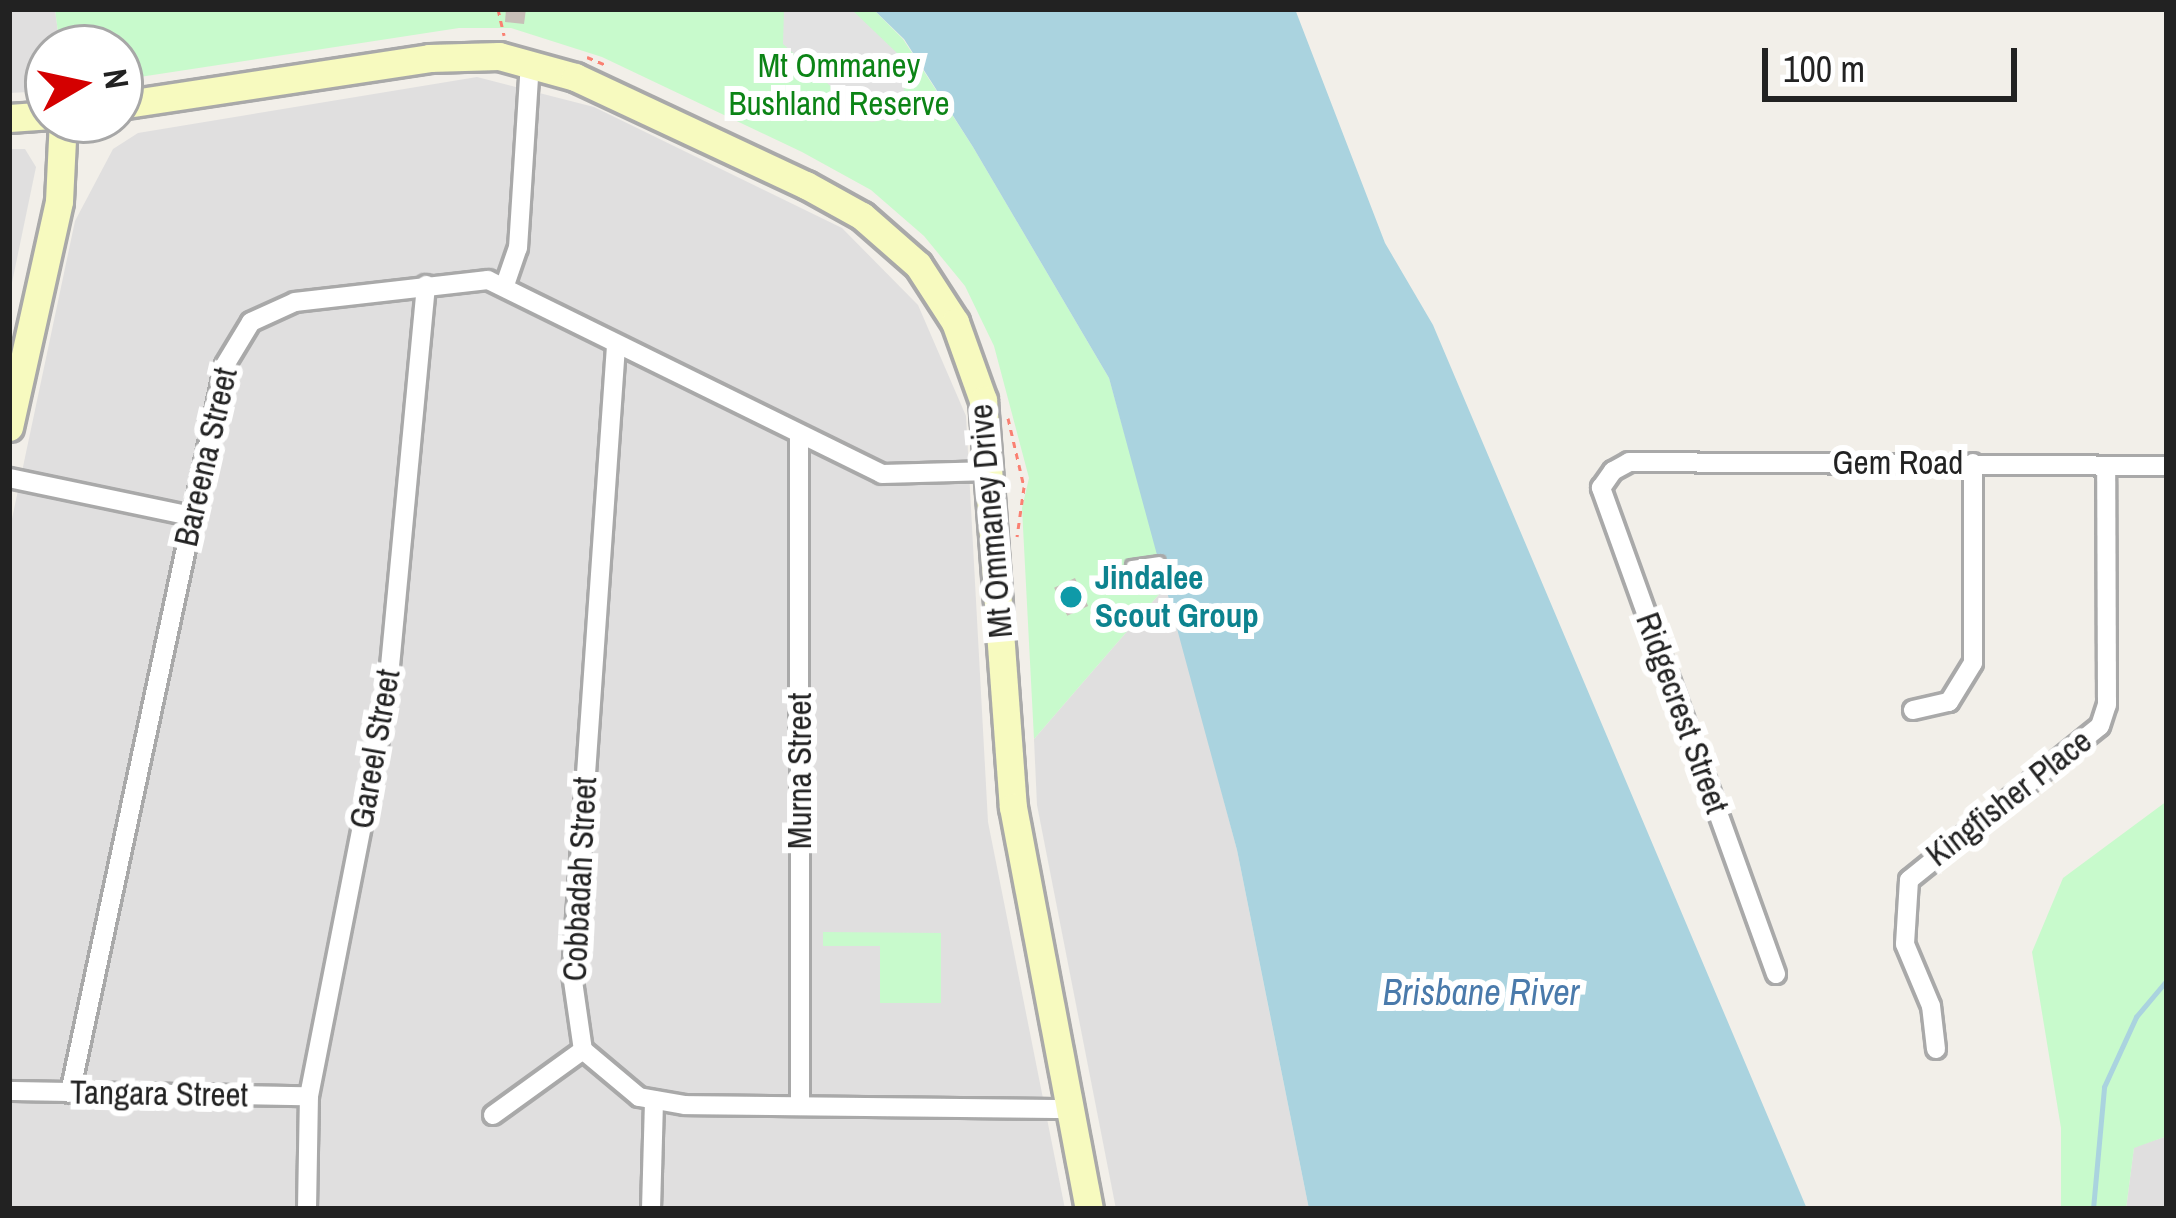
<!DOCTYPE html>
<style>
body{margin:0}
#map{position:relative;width:2176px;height:1218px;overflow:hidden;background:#f2efe9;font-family:"Archivo Narrow",sans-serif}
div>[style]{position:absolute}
.residential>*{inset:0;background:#e0dfdf}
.park>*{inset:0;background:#c8facc}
.parking>*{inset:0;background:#e2e2e2}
.water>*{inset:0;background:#aad3df}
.stream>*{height:4.5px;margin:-2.25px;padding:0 2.25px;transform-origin:2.25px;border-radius:2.25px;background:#aad3df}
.building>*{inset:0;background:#c7bfb8;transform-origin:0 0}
.path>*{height:3px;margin-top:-1.5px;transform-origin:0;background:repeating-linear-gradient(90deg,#fa8072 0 6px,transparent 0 12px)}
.roads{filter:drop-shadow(3px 0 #a9a9a9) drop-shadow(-3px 0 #a9a9a9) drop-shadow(0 3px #a9a9a9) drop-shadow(0 -3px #a9a9a9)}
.lane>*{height:9px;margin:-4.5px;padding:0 4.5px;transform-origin:4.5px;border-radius:4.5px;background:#fff}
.street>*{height:18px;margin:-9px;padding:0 9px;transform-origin:9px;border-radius:9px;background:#fff}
.secondary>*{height:27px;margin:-13.5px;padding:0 13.5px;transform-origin:13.5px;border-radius:13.5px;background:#f7fabf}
.dots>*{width:33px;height:33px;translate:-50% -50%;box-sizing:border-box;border:6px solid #fff;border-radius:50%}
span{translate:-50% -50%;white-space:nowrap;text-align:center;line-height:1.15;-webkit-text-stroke:12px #fff;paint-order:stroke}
.park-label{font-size:33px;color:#0c8416}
.street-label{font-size:33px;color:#222}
.culture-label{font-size:33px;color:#0d838f;font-weight:700}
.left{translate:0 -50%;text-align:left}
.water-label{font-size:36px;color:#4a7aab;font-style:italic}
.frame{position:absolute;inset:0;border:12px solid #222;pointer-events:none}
.north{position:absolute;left:24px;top:24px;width:120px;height:120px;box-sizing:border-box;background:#fff;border:3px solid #a7a7a7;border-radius:50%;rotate:81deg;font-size:33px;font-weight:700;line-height:48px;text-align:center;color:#222}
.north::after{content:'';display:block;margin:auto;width:42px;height:54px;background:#d40000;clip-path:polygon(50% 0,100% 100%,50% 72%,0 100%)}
.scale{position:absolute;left:1762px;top:48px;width:255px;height:54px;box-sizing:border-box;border:6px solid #222;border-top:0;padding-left:15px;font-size:36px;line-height:42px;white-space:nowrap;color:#222;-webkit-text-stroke:9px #fff;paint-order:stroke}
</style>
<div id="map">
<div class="residential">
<i style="clip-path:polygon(9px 9px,55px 9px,60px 48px,48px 48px,48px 91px,9px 93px)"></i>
<i style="clip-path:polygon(477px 77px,594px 107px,842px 228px,918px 305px,966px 416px,988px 822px,1065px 1209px,9px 1209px,9px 533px,75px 221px,113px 149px,138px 133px)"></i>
<i style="clip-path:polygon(9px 149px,25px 149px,36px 167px,9px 297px)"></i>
<i style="clip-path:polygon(1167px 585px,1237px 850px,1309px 1209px,1116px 1209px,1037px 805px,1034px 739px)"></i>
<i style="clip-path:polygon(2167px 1136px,2167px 1209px,2126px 1209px,2134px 1147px)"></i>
</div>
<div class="park">
<i style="clip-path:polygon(55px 9px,873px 9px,903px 39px,973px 147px,1109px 378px,1167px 585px,1034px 739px,1022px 508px,1029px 478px,994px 346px,965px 286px,924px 236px,871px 190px,802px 152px,602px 57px,511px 28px,459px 28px,120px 80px,120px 48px,60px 48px)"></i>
<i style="clip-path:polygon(2167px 801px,2167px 1136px,2134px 1148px,2126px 1209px,2061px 1209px,2061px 1128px,2032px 952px,2063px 878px)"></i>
<i style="clip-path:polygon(823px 932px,941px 933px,941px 1003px,880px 1003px,880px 946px,823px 946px)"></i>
</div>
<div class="parking">
<i style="clip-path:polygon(784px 9px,851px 9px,898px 54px,890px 64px,905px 85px,900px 117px,871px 122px,783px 44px)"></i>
</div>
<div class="water">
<i style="clip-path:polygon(873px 9px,1295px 9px,1385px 243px,1433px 325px,1807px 1209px,1309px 1209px,1237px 850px,1109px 378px,973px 147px,904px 39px)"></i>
</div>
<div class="stream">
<i style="left:2093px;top:1209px;width:122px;rotate:-84.8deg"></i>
<i style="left:2104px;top:1087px;width:77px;rotate:-65.4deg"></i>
<i style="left:2136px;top:1017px;width:48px;rotate:-50deg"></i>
</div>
<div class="building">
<i style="clip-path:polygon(506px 9px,526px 9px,524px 24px,505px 22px)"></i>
<i style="left:1075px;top:578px;width:31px;height:23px;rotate:65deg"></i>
</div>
<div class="path">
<i style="left:498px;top:9px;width:27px;rotate:77deg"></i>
<i style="left:587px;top:57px;width:21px;rotate:23deg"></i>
<i style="left:1008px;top:418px;width:71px;rotate:76.9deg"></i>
<i style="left:1024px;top:487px;width:50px;rotate:98deg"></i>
</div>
<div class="roads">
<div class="lane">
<i style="left:1131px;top:565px;width:28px;rotate:-8deg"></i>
</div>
<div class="street">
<i style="left:505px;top:285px;width:39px;rotate:-71deg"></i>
<i style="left:518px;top:248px;width:186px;rotate:-86.3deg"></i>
<i style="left:616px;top:346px;width:630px;rotate:94.01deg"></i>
<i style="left:572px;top:974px;width:77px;rotate:81.8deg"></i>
<i style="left:583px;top:1050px;width:73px;rotate:40deg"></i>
<i style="left:639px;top:1097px;width:47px;rotate:9.9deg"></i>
<i style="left:685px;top:1105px;width:385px;rotate:0.6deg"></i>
<i style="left:799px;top:436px;width:669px;rotate:89.91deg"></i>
<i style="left:9px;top:478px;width:186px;rotate:11.8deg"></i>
<i style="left:1913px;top:710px;width:37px;rotate:-13deg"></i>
<i style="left:1949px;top:702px;width:46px;rotate:-58.4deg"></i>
<i style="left:1973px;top:663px;width:200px;rotate:-90deg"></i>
<i style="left:1776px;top:974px;width:517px;rotate:-109.8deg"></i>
<i style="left:1601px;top:488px;width:21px;rotate:-55deg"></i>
<i style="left:1613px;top:471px;width:18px;rotate:-29deg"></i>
<i style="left:1629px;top:462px;width:538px;rotate:0.43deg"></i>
<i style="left:1936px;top:1049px;width:43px;rotate:-96.6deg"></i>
<i style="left:1931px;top:1006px;width:67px;rotate:-112.8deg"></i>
<i style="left:1905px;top:944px;width:64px;rotate:-86.4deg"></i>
<i style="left:1909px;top:880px;width:245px;rotate:-38.9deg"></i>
<i style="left:2100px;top:726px;width:22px;rotate:-72deg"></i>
<i style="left:2107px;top:705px;width:238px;rotate:-90.2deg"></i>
<i style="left:9px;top:1091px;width:300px;rotate:1deg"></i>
<i style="left:70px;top:1093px;width:744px;rotate:-77.98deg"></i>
<i style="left:225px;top:365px;width:50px;rotate:-58.8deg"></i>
<i style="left:251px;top:322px;width:48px;rotate:-24.4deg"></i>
<i style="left:295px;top:302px;width:194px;rotate:-6.5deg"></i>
<i style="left:488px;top:280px;width:439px;rotate:26.2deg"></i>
<i style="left:882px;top:474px;width:110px;rotate:-1.6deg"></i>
<i style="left:493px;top:1115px;width:111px;rotate:-35.8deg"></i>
<i style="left:307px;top:1209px;width:113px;rotate:-89deg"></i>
<i style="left:309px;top:1096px;width:406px;rotate:-78.9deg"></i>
<i style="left:387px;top:698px;width:415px;rotate:-84.6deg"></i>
<i style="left:651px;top:1209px;width:109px;rotate:-88.4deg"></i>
</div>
<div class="secondary">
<i style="left:120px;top:105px;width:313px;rotate:-8.6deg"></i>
<i style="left:429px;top:58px;width:70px;rotate:-1.6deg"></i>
<i style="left:499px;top:56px;width:79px;rotate:15.4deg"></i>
<i style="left:575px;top:77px;width:255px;rotate:25.1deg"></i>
<i style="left:806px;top:185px;width:64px;rotate:29deg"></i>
<i style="left:862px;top:216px;width:74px;rotate:41.2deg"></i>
<i style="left:918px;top:265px;width:68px;rotate:57deg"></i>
<i style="left:955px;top:322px;width:83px;rotate:70.3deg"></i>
<i style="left:983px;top:400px;width:408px;rotate:85.8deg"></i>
<i style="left:1013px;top:807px;width:409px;rotate:79.3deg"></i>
<i style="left:9px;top:118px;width:39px;rotate:-4deg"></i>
<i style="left:9px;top:427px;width:231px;rotate:-77.5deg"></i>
<i style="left:59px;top:201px;width:81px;rotate:-87.2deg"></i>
</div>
</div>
<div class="dots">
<i style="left:1071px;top:597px;background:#0f9aa8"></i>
</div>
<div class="park-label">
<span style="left:839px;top:85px">Mt Ommaney<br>Bushland Reserve</span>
</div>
<div class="street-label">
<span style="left:206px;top:457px;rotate:-77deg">Bareena Street</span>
<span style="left:1898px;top:463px">Gem Road</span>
<span style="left:991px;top:521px;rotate:-95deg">Mt Ommaney Drive</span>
<span style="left:1682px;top:713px;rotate:70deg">Ridgecrest Street</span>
<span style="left:375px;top:749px;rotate:-80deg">Gareel Street</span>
<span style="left:800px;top:771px;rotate:-90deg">Murna Street</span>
<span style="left:2009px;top:798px;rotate:-38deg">Kingfisher Place</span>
<span style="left:580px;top:879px;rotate:-87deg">Cobbadah Street</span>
<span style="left:159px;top:1094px;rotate:1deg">Tangara Street</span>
</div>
<div class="culture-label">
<span class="left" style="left:1095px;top:597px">Jindalee<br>Scout Group</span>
</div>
<div class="water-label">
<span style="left:1481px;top:993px">Brisbane River</span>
</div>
<div class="frame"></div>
<div class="north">N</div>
<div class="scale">100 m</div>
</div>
